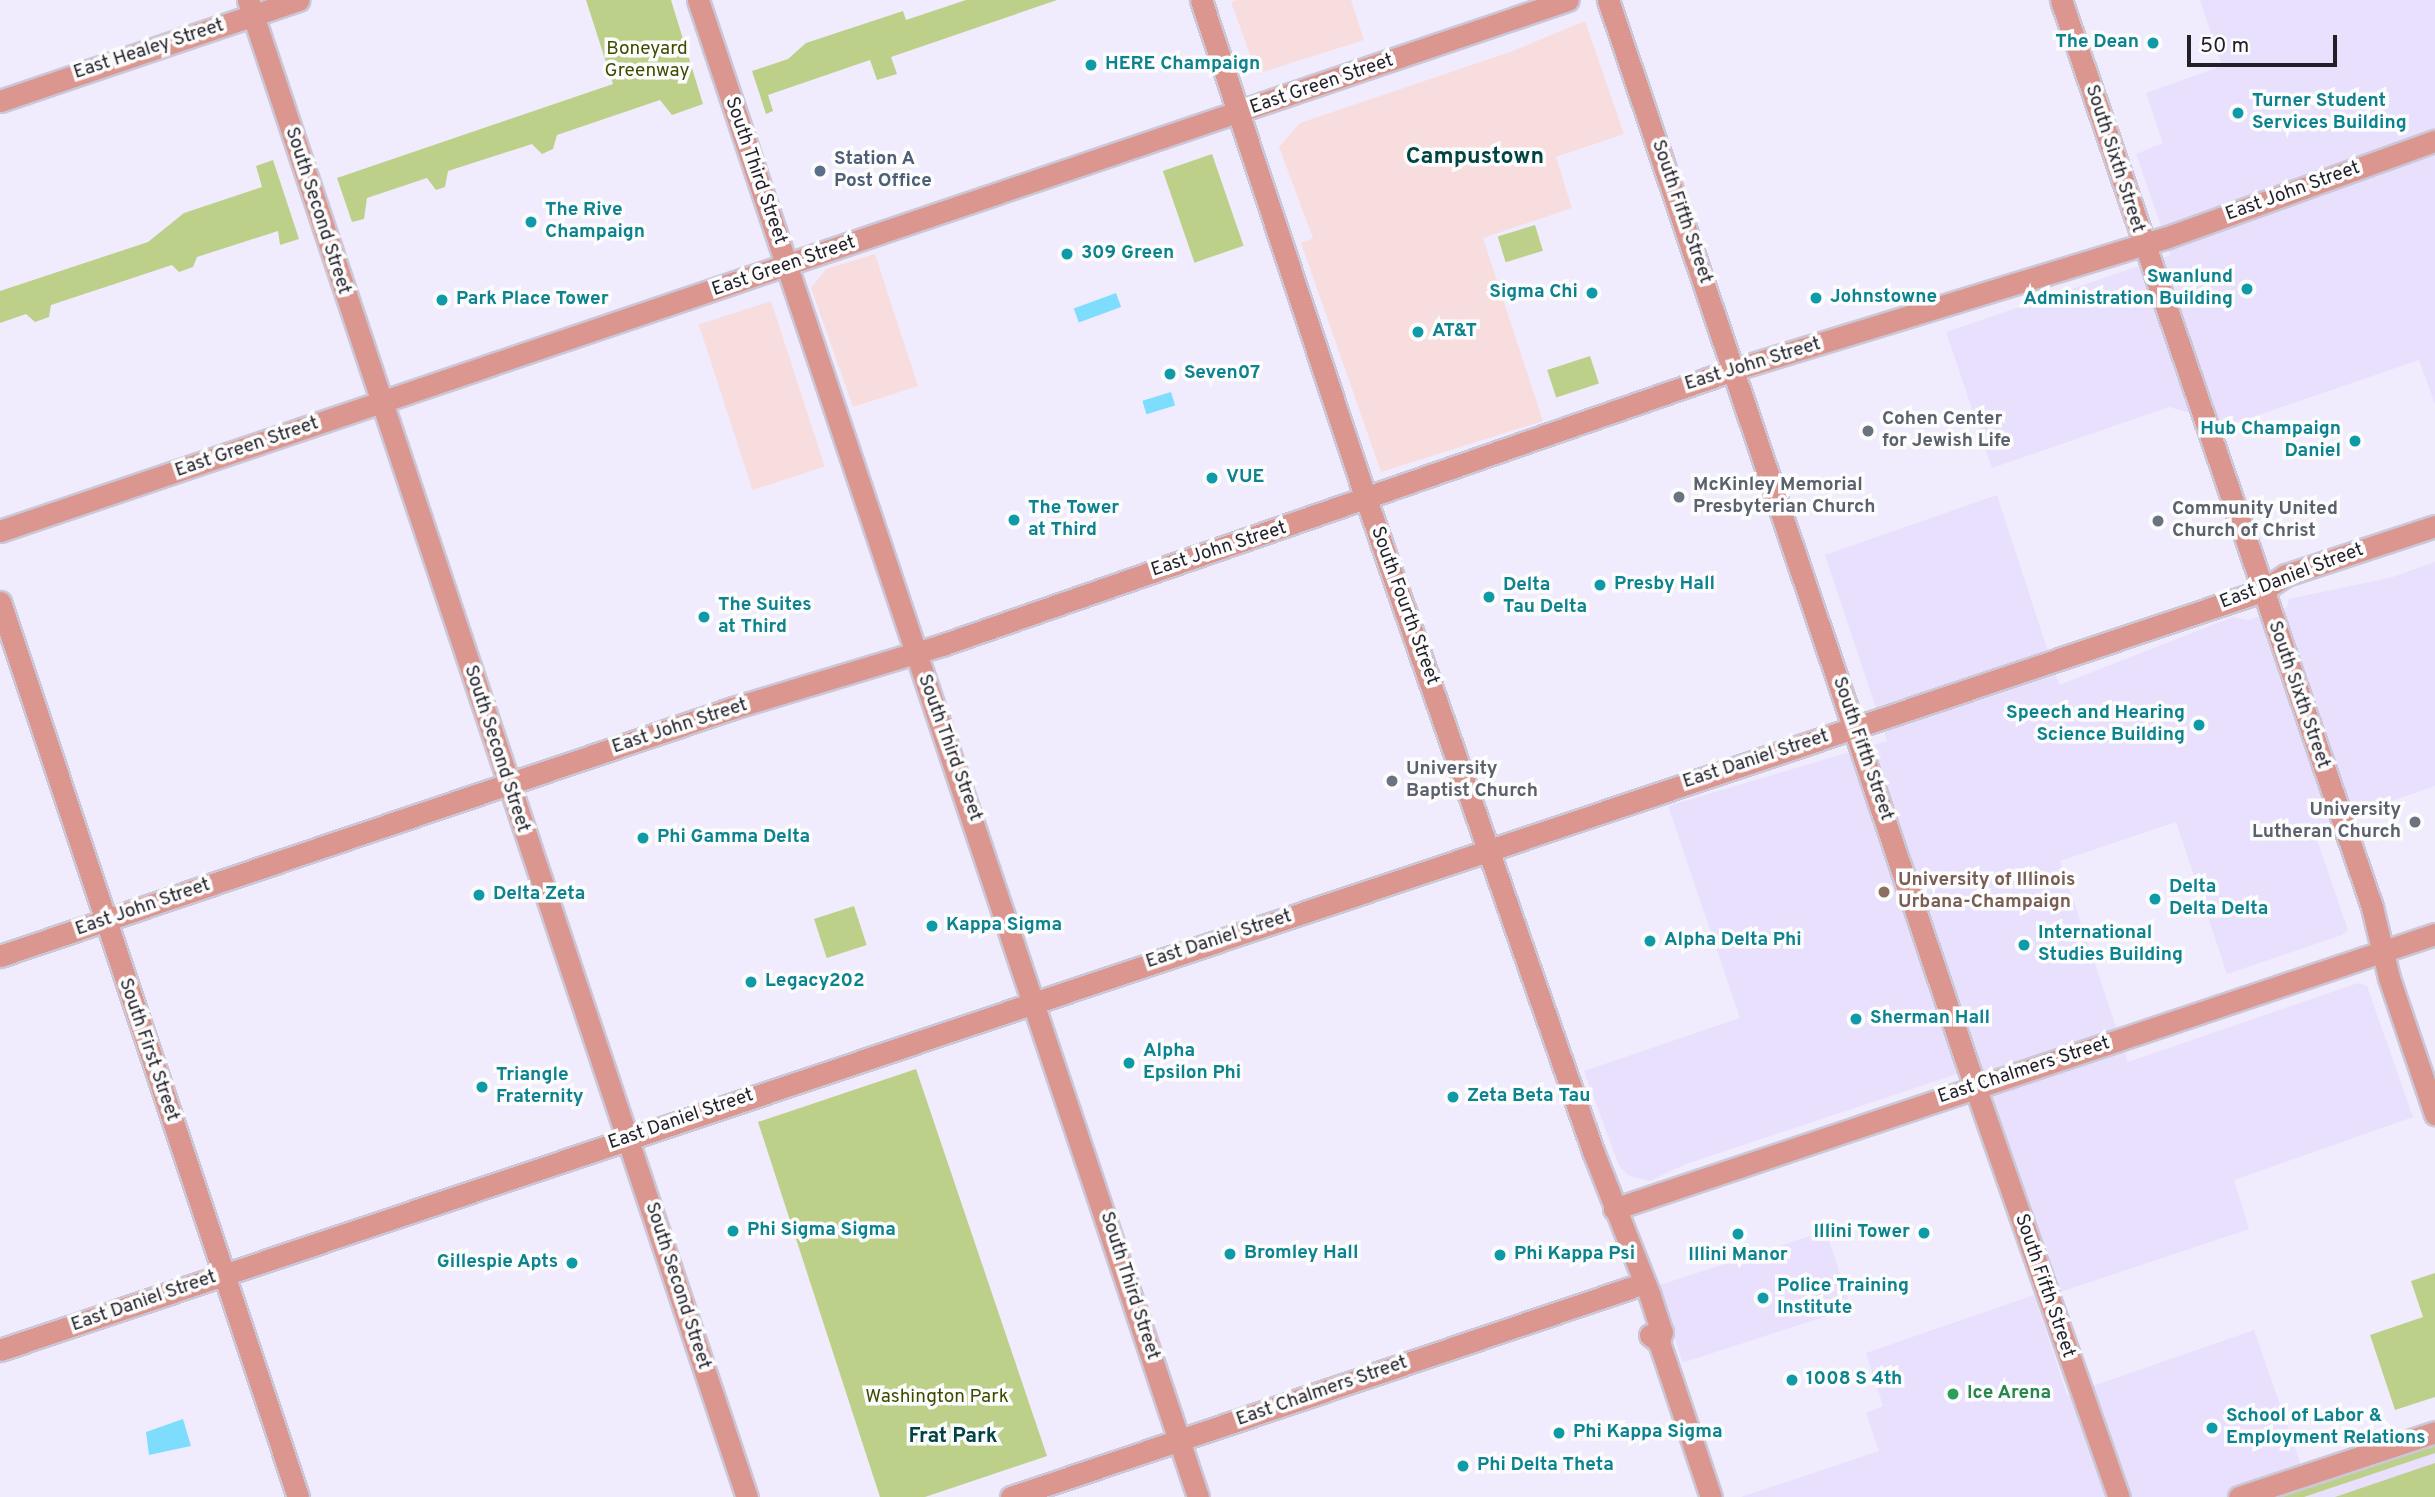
<!DOCTYPE html>
<style>
body{margin:0}
#map{position:relative;width:2435px;height:1497px;overflow:hidden;background:#f0ecfd;font-family:Overpass,sans-serif}
div>[style]{position:absolute}
.commercial>*{inset:0;background:#f8dddf;transform-origin:0 0}
.built>*{inset:0;background:#e8e0fc;transform-origin:0 0}
.green>*{inset:0;background:#bcd089;transform-origin:0 0}
.water>*{inset:0;background:#7eddfd;transform-origin:0 0}
.roads{filter:drop-shadow(2px 0 #cbc7d7) drop-shadow(-2px 0 #cbc7d7) drop-shadow(0 2px #cbc7d7) drop-shadow(0 -2px #cbc7d7)}
.minor>*{height:21px;margin:-10.5px;padding:0 10.5px;transform-origin:10.5px;border-radius:10.5px;background:#da968f}
.dots>*{width:19px;height:19px;translate:-50% -50%;box-sizing:border-box;border:4px solid #fcfcfc;border-radius:50%}
span{translate:-50% -50%;white-space:nowrap;text-align:center;line-height:1.15;-webkit-text-stroke:7px #fcfcfc;paint-order:stroke}
.culture-label{font-size:19px;color:#0d838f;font-weight:700}
.right{translate:-100% -50%;text-align:right}
.left{translate:0 -50%;text-align:left}
.street-label{font-size:19px;color:#221f29}
.park-label{font-size:19px;color:#3d4b01}
.service-label{font-size:19px;color:#4e5e75;font-weight:700}
.worship-label{font-size:19px;color:#5b616d;font-weight:700}
.education-label{font-size:19px;color:#785e54;font-weight:700}
.leisure-label{font-size:19px;color:#27864d;font-weight:700}
.neighbourhood-label{font-size:21px;color:#004443;font-weight:700}
.quarter-label{font-size:23px;color:#004443;font-weight:700}
.scale{position:absolute;left:2187px;top:35px;width:150px;height:32px;box-sizing:border-box;border:4px solid #221f29;border-top:0;padding-left:9px;font-size:21px;line-height:24px;white-space:nowrap;color:#221f29;-webkit-text-stroke:5px #fcfcfc;paint-order:stroke}
</style>
<div id="map">
<div class="commercial">
<i style="clip-path:polygon(1237px 0,1351px 0,1364px 40px,1257px 74px,1231px 2px)"></i>
<i style="clip-path:polygon(1585px 21px,1624px 134px,1556px 157px,1572px 208px,1483px 238px,1543px 421px,1381px 472px,1301px 243px,1313px 238px,1279px 147px,1300px 123px,1510px 52px)"></i>
<i style="clip-path:polygon(875px 254px,918px 386px,853px 407px,811px 288px,826px 269px)"></i>
<i style="left:771px;top:301px;width:174px;height:76px;rotate:72deg"></i>
</div>
<div class="built">
<i style="clip-path:polygon(2200px 0,2435px 0,2435px 404px,2419px 360px,2232px 424px,2169px 407px,1992px 468px,1946px 332px,2171px 255px,2136px 154px,2163px 143px,2146px 93px,2222px 66px)"></i>
<i style="clip-path:polygon(1997px 495px,2059px 685px,2233px 617px,2249px 620px,2287px 607px,2289px 599px,2393px 577px,2435px 562px,2435px 786px,2313px 828px,2348px 930px,2342px 935px,2227px 974px,2176px 822px,2060px 861px,2128px 1062px,2358px 983px,2367px 986px,2413px 1117px,2234px 1180px,2249px 1229px,2060px 1292px,1981px 1066px,1686px 1164px,1650px 1181px,1629px 1176px,1619px 1166px,1584px 1071px,1740px 1018px,1668px 806px,1887px 741px,1825px 555px)"></i>
<i style="left:1826px;top:1231px;width:81px;height:177px;rotate:72deg"></i>
<i style="clip-path:polygon(2034px 1295px,2067px 1395px,2254px 1330px,2309px 1488px,2435px 1446px,2435px 1497px,1741px 1497px,1879px 1451px,1866px 1413px,1883px 1406px,1866px 1353px)"></i>
</div>
<div class="green">
<i style="clip-path:polygon(586px 0,671px 0,703px 104px,672px 115px,660px 100px,557px 135px,553px 149px,542px 154px,532px 144px,448px 171px,445px 187px,436px 190px,427px 178px,367px 198px,364px 219px,352px 222px,337px 178px,613px 84px)"></i>
<i style="clip-path:polygon(966px 0,1057px 0,891px 57px,897px 74px,877px 80px,870px 60px,768px 95px,773px 111px,766px 114px,752px 71px,788px 59px,806px 43px,903px 11px,906px 20px)"></i>
<i style="left:1212px;top:154px;width:97px;height:52px;rotate:71deg"></i>
<i style="clip-path:polygon(273px 160px,299px 239px,280px 245px,278px 231px,197px 257px,193px 267px,179px 272px,172px 265px,51px 305px,49px 317px,35px 322px,26px 314px,0 323px,0 291px,148px 242px,184px 213px,262px 187px,256px 166px)"></i>
<i style="left:1535px;top:225px;width:27px;height:39px;rotate:73deg"></i>
<i style="left:1590px;top:356px;width:29px;height:45px;rotate:72deg"></i>
<i style="left:854px;top:906px;width:41px;height:42px;rotate:72deg"></i>
<i style="clip-path:polygon(916px 1069px,1047px 1456px,925px 1497px,880px 1497px,758px 1122px)"></i>
<i style="clip-path:polygon(2435px 1273px,2435px 1397px,2395px 1410px,2370px 1335px,2423px 1317px,2411px 1281px)"></i>
<i style="clip-path:polygon(2435px 1446px,2435px 1453px,2304px 1497px,2282px 1497px)"></i>
<i style="clip-path:polygon(2435px 1463px,2435px 1497px,2335px 1497px)"></i>
</div>
<div class="water">
<i style="left:1116px;top:293px;width:15px;height:45px;rotate:70deg"></i>
<i style="left:1171px;top:392px;width:14px;height:30px;rotate:73deg"></i>
<i style="clip-path:polygon(183px 1419px,191px 1446px,149px 1455px,146px 1432px)"></i>
</div>
<div class="roads">
<div class="minor">
<i style="left:248px;top:0;width:1578px;rotate:71.57deg"></i>
<i style="left:698px;top:0;width:1578px;rotate:71.53deg"></i>
<i style="left:1201px;top:0;width:522px;rotate:71.7deg"></i>
<i style="left:1365px;top:496px;width:694px;rotate:70.81deg"></i>
<i style="left:1593px;top:1151px;width:156px;rotate:68.5deg"></i>
<i style="left:1650px;top:1296px;width:38px;rotate:72deg"></i>
<i style="left:1662px;top:1332px;width:10px;rotate:107deg"></i>
<i style="left:1608px;top:0;width:1120px;rotate:71.35deg"></i>
<i style="left:1966px;top:1061px;width:462px;rotate:70.7deg"></i>
<i style="left:2061px;top:0;width:959px;rotate:71.07deg"></i>
<i style="left:2372px;top:907px;width:73px;rotate:76.5deg"></i>
<i style="left:2389px;top:978px;width:144px;rotate:71.3deg"></i>
<i style="left:0;top:101px;width:315px;rotate:-18.7deg"></i>
<i style="left:0;top:531px;width:1655px;rotate:-18.71deg"></i>
<i style="left:0;top:602px;width:943px;rotate:71.58deg"></i>
<i style="left:0;top:956px;width:774px;rotate:-18.69deg"></i>
<i style="left:733px;top:708px;width:218px;rotate:-16.8deg"></i>
<i style="left:942px;top:645px;width:841px;rotate:-19.17deg"></i>
<i style="left:1736px;top:369px;width:449px;rotate:-17deg"></i>
<i style="left:2165px;top:238px;width:287px;rotate:-19.8deg"></i>
<i style="left:1614px;top:1209px;width:866px;rotate:-18.52deg"></i>
<i style="left:1650px;top:1335px;width:11px;rotate:38deg"></i>
<i style="left:1659px;top:1342px;width:163px;rotate:71.5deg"></i>
<i style="left:0;top:1350px;width:2386px;rotate:-18.55deg"></i>
<i style="left:2262px;top:591px;width:29px;rotate:-34deg"></i>
<i style="left:2286px;top:575px;width:157px;rotate:-18.2deg"></i>
<i style="left:1011px;top:1497px;width:656px;rotate:-18.66deg"></i>
<i style="left:2239px;top:1497px;width:206px;rotate:-18.3deg"></i>
</div>
</div>
<div class="dots">
<i style="left:2153px;top:43px;background:#0f9aa8"></i>
<i style="left:1091px;top:65px;background:#0f9aa8"></i>
<i style="left:2238px;top:113px;background:#0f9aa8"></i>
<i style="left:820px;top:171px;background:#5c6f8a"></i>
<i style="left:531px;top:222px;background:#0f9aa8"></i>
<i style="left:1067px;top:254px;background:#0f9aa8"></i>
<i style="left:2247px;top:289px;background:#0f9aa8"></i>
<i style="left:1592px;top:293px;background:#0f9aa8"></i>
<i style="left:1816px;top:298px;background:#0f9aa8"></i>
<i style="left:442px;top:300px;background:#0f9aa8"></i>
<i style="left:1418px;top:332px;background:#0f9aa8"></i>
<i style="left:1170px;top:374px;background:#0f9aa8"></i>
<i style="left:1868px;top:431px;background:#6b7280"></i>
<i style="left:2355px;top:441px;background:#0f9aa8"></i>
<i style="left:1212px;top:478px;background:#0f9aa8"></i>
<i style="left:1679px;top:497px;background:#6b7280"></i>
<i style="left:1014px;top:520px;background:#0f9aa8"></i>
<i style="left:2158px;top:521px;background:#6b7280"></i>
<i style="left:1600px;top:585px;background:#0f9aa8"></i>
<i style="left:1489px;top:597px;background:#0f9aa8"></i>
<i style="left:704px;top:617px;background:#0f9aa8"></i>
<i style="left:2199px;top:725px;background:#0f9aa8"></i>
<i style="left:1392px;top:781px;background:#6b7280"></i>
<i style="left:2415px;top:822px;background:#6b7280"></i>
<i style="left:643px;top:838px;background:#0f9aa8"></i>
<i style="left:1884px;top:892px;background:#8d6e63"></i>
<i style="left:479px;top:895px;background:#0f9aa8"></i>
<i style="left:2155px;top:899px;background:#0f9aa8"></i>
<i style="left:932px;top:926px;background:#0f9aa8"></i>
<i style="left:1650px;top:941px;background:#0f9aa8"></i>
<i style="left:2024px;top:945px;background:#0f9aa8"></i>
<i style="left:751px;top:982px;background:#0f9aa8"></i>
<i style="left:1856px;top:1019px;background:#0f9aa8"></i>
<i style="left:1129px;top:1063px;background:#0f9aa8"></i>
<i style="left:482px;top:1087px;background:#0f9aa8"></i>
<i style="left:1453px;top:1097px;background:#0f9aa8"></i>
<i style="left:733px;top:1231px;background:#0f9aa8"></i>
<i style="left:1924px;top:1233px;background:#0f9aa8"></i>
<i style="left:1738px;top:1234px;background:#0f9aa8"></i>
<i style="left:1230px;top:1254px;background:#0f9aa8"></i>
<i style="left:1500px;top:1255px;background:#0f9aa8"></i>
<i style="left:572px;top:1263px;background:#0f9aa8"></i>
<i style="left:1763px;top:1298px;background:#0f9aa8"></i>
<i style="left:1792px;top:1380px;background:#0f9aa8"></i>
<i style="left:1953px;top:1394px;background:#2e9e5b"></i>
<i style="left:2212px;top:1428px;background:#0f9aa8"></i>
<i style="left:1559px;top:1433px;background:#0f9aa8"></i>
<i style="left:1463px;top:1466px;background:#0f9aa8"></i>
</div>
<div class="culture-label">
<span class="right" style="left:2139px;top:43px">The Dean</span>
<span class="left" style="left:1105px;top:65px">HERE Champaign</span>
<span class="left" style="left:2252px;top:113px">Turner Student<br>Services Building</span>
<span class="left" style="left:545px;top:222px">The Rive<br>Champaign</span>
<span class="left" style="left:1081px;top:254px">309 Green</span>
<span class="right" style="left:2233px;top:289px">Swanlund<br>Administration Building</span>
<span class="right" style="left:1578px;top:293px">Sigma Chi</span>
<span class="left" style="left:1830px;top:298px">Johnstowne</span>
<span class="left" style="left:456px;top:300px">Park Place Tower</span>
<span class="left" style="left:1432px;top:332px">AT&amp;T</span>
<span class="left" style="left:1184px;top:374px">Seven07</span>
<span class="right" style="left:2341px;top:441px">Hub Champaign<br>Daniel</span>
<span class="left" style="left:1226px;top:478px">VUE</span>
<span class="left" style="left:1028px;top:520px">The Tower<br>at Third</span>
<span class="left" style="left:1614px;top:585px">Presby Hall</span>
<span class="left" style="left:1503px;top:597px">Delta<br>Tau Delta</span>
<span class="left" style="left:718px;top:617px">The Suites<br>at Third</span>
<span class="right" style="left:2185px;top:725px">Speech and Hearing<br>Science Building</span>
<span class="left" style="left:657px;top:838px">Phi Gamma Delta</span>
<span class="left" style="left:2169px;top:899px">Delta<br>Delta Delta</span>
<span class="left" style="left:493px;top:895px">Delta Zeta</span>
<span class="left" style="left:946px;top:926px">Kappa Sigma</span>
<span class="left" style="left:2038px;top:945px">International<br>Studies Building</span>
<span class="left" style="left:1664px;top:941px">Alpha Delta Phi</span>
<span class="left" style="left:765px;top:982px">Legacy202</span>
<span class="left" style="left:1870px;top:1019px">Sherman Hall</span>
<span class="left" style="left:1143px;top:1063px">Alpha<br>Epsilon Phi</span>
<span class="left" style="left:496px;top:1087px">Triangle<br>Fraternity</span>
<span class="left" style="left:1467px;top:1097px">Zeta Beta Tau</span>
<span class="left" style="left:747px;top:1231px">Phi Sigma Sigma</span>
<span class="right" style="left:1910px;top:1233px">Illini Tower</span>
<span class="left" style="left:1244px;top:1254px">Bromley Hall</span>
<span class="left" style="left:1514px;top:1255px">Phi Kappa Psi</span>
<span style="left:1738px;top:1256px">Illini Manor</span>
<span class="right" style="left:558px;top:1263px">Gillespie Apts</span>
<span class="left" style="left:1777px;top:1298px">Police Training<br>Institute</span>
<span class="left" style="left:1806px;top:1380px">1008 S 4th</span>
<span class="left" style="left:2226px;top:1428px">School of Labor &amp;<br>Employment Relations</span>
<span class="left" style="left:1573px;top:1433px">Phi Kappa Sigma</span>
<span class="left" style="left:1477px;top:1466px">Phi Delta Theta</span>
</div>
<div class="street-label">
<span style="left:149px;top:50px;rotate:-18deg">East Healey Street</span>
<span style="left:1322px;top:85px;rotate:-19deg">East Green Street</span>
<span style="left:2114px;top:159px;rotate:72deg">South Sixth Street</span>
<span style="left:755px;top:171px;rotate:71deg">South Third Street</span>
<span style="left:2293px;top:192px;rotate:-20deg">East John Street</span>
<span style="left:317px;top:211px;rotate:72deg">South Second Street</span>
<span style="left:1681px;top:212px;rotate:71deg">South Fifth Street</span>
<span style="left:784px;top:267px;rotate:-19deg">East Green Street</span>
<span style="left:1753px;top:365px;rotate:-17deg">East John Street</span>
<span style="left:247px;top:448px;rotate:-19deg">East Green Street</span>
<span style="left:1219px;top:550px;rotate:-18deg">East John Street</span>
<span style="left:2292px;top:577px;rotate:-21deg">East Daniel Street</span>
<span style="left:1404px;top:606px;rotate:70deg">South Fourth Street</span>
<span style="left:2298px;top:695px;rotate:71deg">South Sixth Street</span>
<span style="left:680px;top:727px;rotate:-18deg">East John Street</span>
<span style="left:949px;top:748px;rotate:70deg">South Third Street</span>
<span style="left:496px;top:749px;rotate:72deg">South Second Street</span>
<span style="left:1862px;top:749px;rotate:71deg">South Fifth Street</span>
<span style="left:1756px;top:760px;rotate:-18deg">East Daniel Street</span>
<span style="left:143px;top:908px;rotate:-19deg">East John Street</span>
<span style="left:1219px;top:940px;rotate:-18deg">East Daniel Street</span>
<span style="left:148px;top:1050px;rotate:71deg">South First Street</span>
<span style="left:2024px;top:1071px;rotate:-18deg">East Chalmers Street</span>
<span style="left:681px;top:1120px;rotate:-19deg">East Daniel Street</span>
<span style="left:677px;top:1286px;rotate:72deg">South Second Street</span>
<span style="left:1129px;top:1286px;rotate:72deg">South Third Street</span>
<span style="left:2044px;top:1286px;rotate:71deg">South Fifth Street</span>
<span style="left:144px;top:1302px;rotate:-19deg">East Daniel Street</span>
<span style="left:1322px;top:1392px;rotate:-19deg">East Chalmers Street</span>
</div>
<div class="park-label">
<span style="left:647px;top:61px">Boneyard<br>Greenway</span>
<span style="left:937px;top:1398px">Washington Park</span>
</div>
<div class="service-label">
<span class="left" style="left:834px;top:171px">Station A<br>Post Office</span>
</div>
<div class="worship-label">
<span class="left" style="left:1882px;top:431px">Cohen Center<br>for Jewish Life</span>
<span class="left" style="left:1693px;top:497px">McKinley Memorial<br>Presbyterian Church</span>
<span class="left" style="left:2172px;top:521px">Community United<br>Church of Christ</span>
<span class="left" style="left:1406px;top:781px">University<br>Baptist Church</span>
<span class="right" style="left:2401px;top:822px">University<br>Lutheran Church</span>
</div>
<div class="education-label">
<span class="left" style="left:1898px;top:892px">University of Illinois<br>Urbana-Champaign</span>
</div>
<div class="leisure-label">
<span class="left" style="left:1967px;top:1394px">Ice Arena</span>
</div>
<div class="neighbourhood-label">
<span style="left:953px;top:1437px">Frat Park</span>
</div>
<div class="quarter-label">
<span style="left:1475px;top:158px">Campustown</span>
</div>
<div class="scale">50 m</div>
</div>
